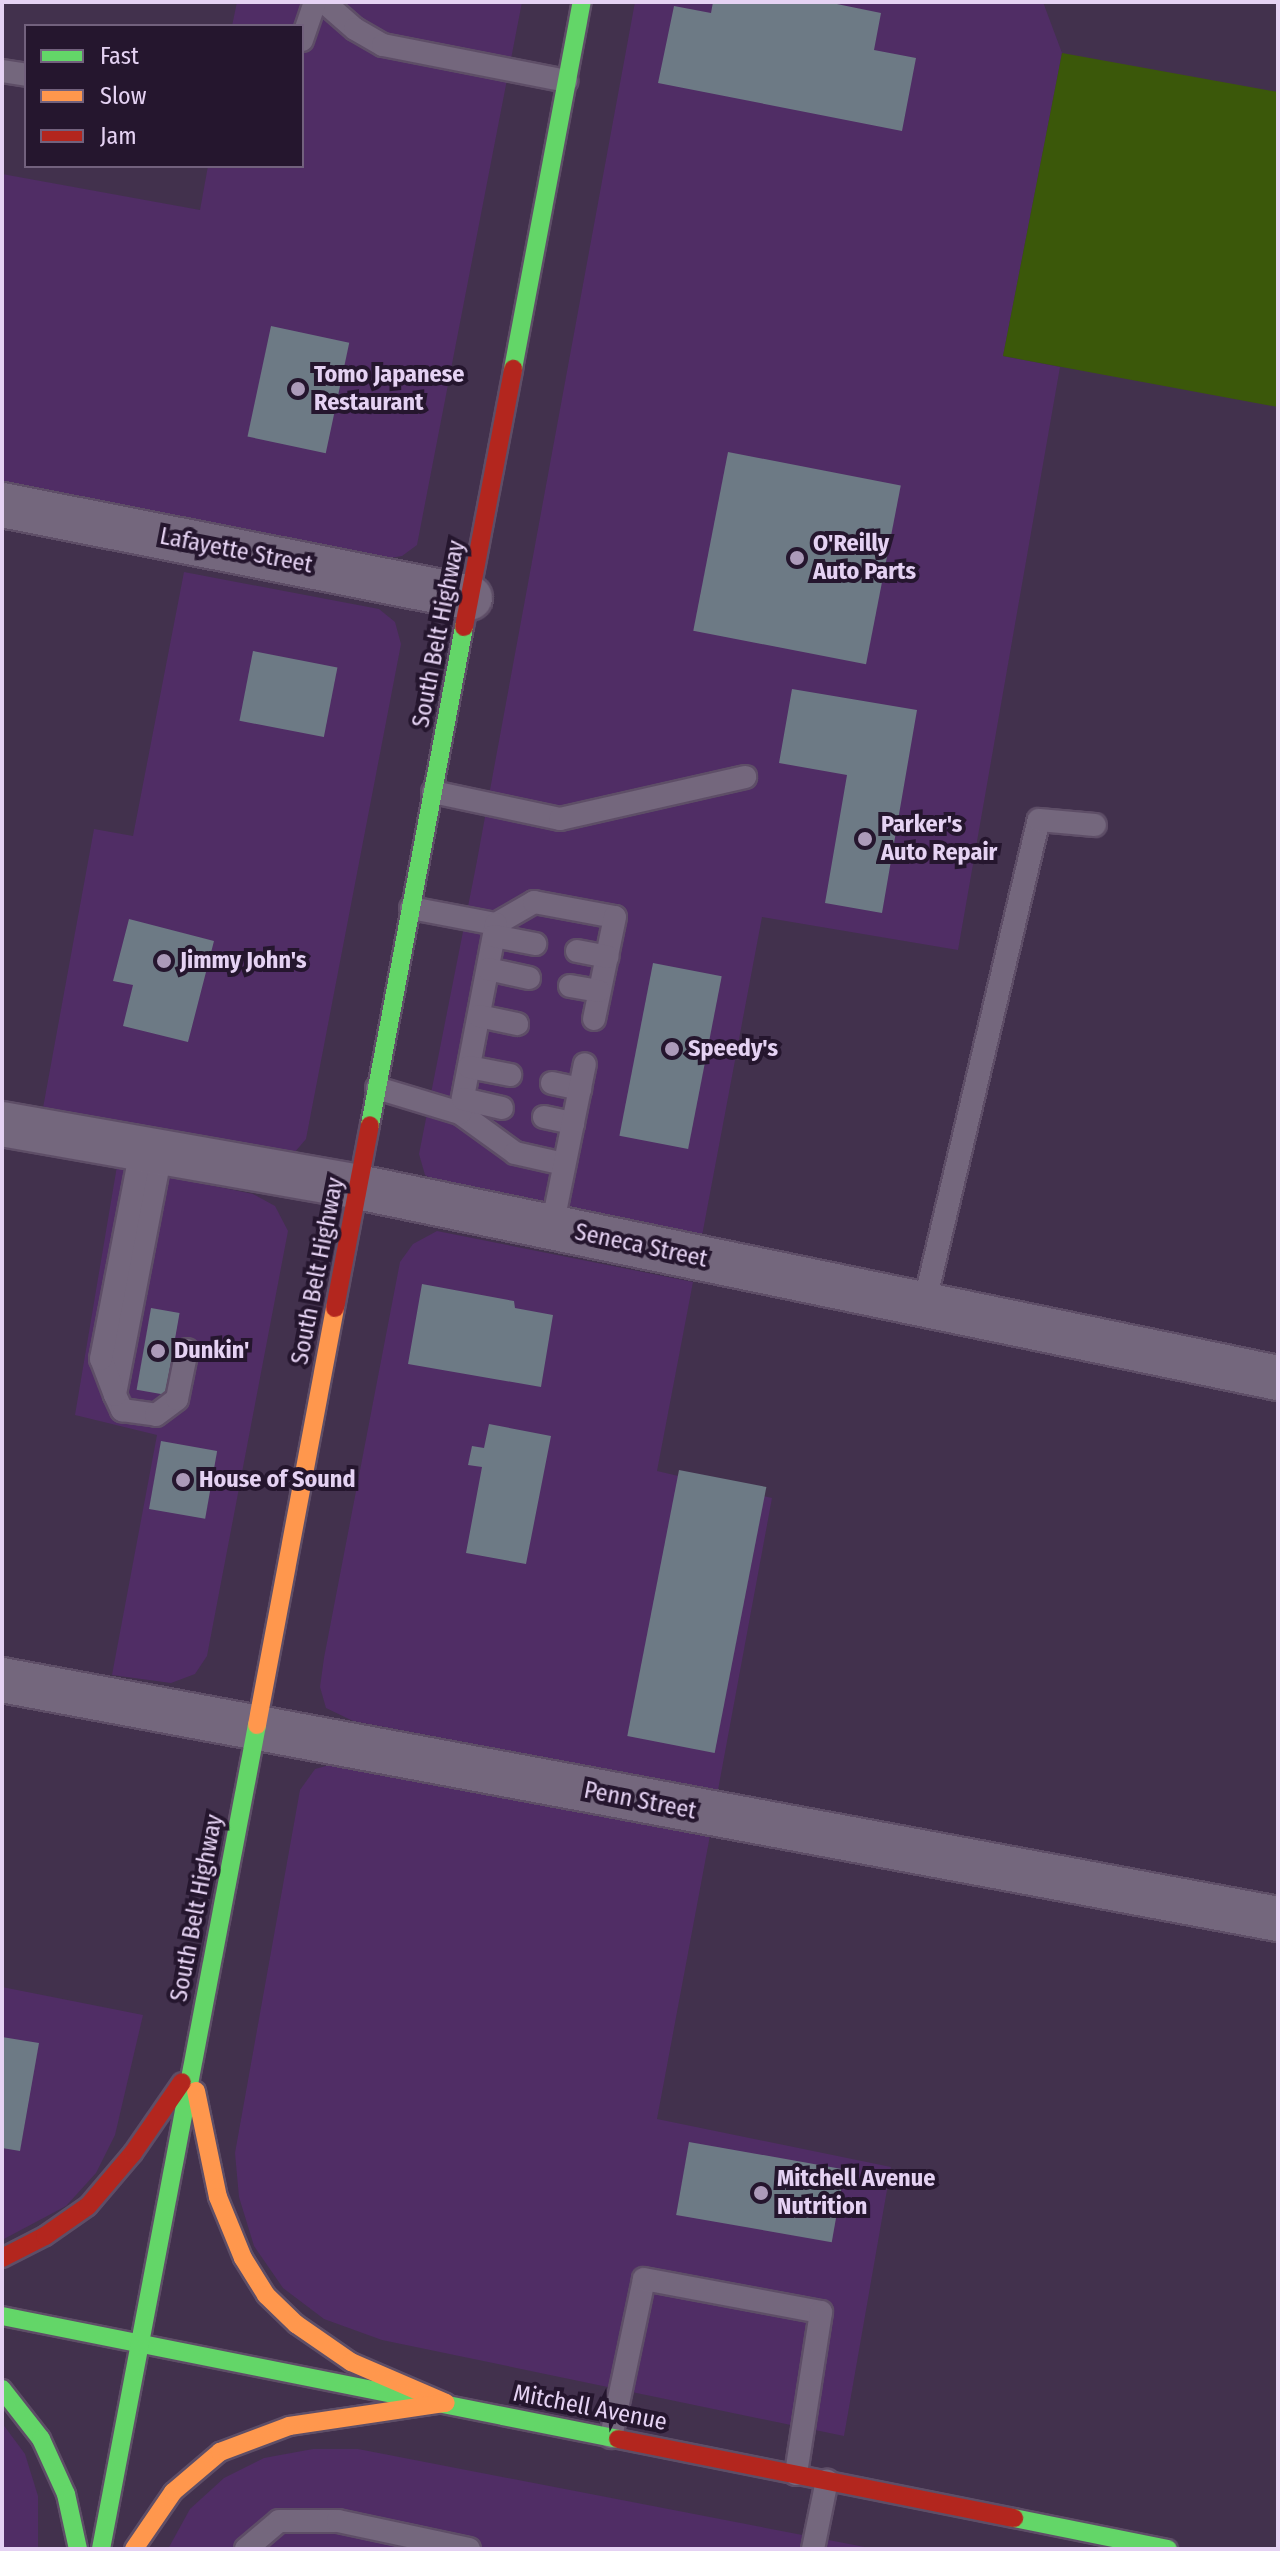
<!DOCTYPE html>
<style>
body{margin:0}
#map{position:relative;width:1280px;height:2551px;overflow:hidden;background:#42314d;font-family:"Fira Sans Condensed",sans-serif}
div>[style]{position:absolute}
.built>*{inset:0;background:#502d65}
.green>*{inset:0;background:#3b580a}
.building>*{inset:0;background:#6d7a85;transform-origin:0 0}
.roads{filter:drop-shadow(2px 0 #5e4e67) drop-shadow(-2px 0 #5e4e67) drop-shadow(0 2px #5e4e67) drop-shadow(0 -2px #5e4e67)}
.lane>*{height:22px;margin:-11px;padding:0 11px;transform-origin:11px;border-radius:11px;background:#74677d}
.street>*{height:44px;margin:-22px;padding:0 22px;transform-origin:22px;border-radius:22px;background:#74677d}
.fast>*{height:18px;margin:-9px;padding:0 9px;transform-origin:9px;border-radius:9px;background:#63d668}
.slow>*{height:18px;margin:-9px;padding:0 9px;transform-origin:9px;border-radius:9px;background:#ff974d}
.jam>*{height:18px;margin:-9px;padding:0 9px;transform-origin:9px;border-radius:9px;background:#b3261e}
.dots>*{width:22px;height:22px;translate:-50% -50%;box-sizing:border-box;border:4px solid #25162e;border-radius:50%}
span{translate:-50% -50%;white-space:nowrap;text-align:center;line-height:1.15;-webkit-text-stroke:8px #25162e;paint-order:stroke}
.poi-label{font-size:24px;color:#e5d2f3;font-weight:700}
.left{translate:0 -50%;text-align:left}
.street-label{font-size:24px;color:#e5d2f3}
.frame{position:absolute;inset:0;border:4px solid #e5d2f3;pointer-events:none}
.legend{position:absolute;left:24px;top:24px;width:280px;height:144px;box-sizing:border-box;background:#25162e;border:2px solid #72617d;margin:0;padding:10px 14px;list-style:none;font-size:24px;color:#e5d2f3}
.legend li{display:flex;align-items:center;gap:16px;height:40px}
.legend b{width:40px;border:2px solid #72617d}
</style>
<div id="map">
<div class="built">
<i style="clip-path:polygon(237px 2px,522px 2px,417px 545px,402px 556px,385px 559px,2px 482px,2px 174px,200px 210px,208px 166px,302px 166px,302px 26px,232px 26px)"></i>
<i style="clip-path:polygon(635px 2px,1043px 2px,1062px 53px,1003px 356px,1060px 367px,958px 950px,762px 917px,701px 1241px,450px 1190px,425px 1175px,419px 1154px,476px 866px)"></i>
<i style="clip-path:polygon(184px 572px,379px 609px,395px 622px,401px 644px,306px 1139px,294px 1153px,273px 1155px,43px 1108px,94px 829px,133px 836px)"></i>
<i style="clip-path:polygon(117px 1166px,253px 1194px,275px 1206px,288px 1231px,207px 1656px,195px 1674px,171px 1683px,112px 1675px,157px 1435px,75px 1415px)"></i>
<i style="clip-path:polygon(437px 1231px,693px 1282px,657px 1471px,772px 1498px,718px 1790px,353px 1721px,326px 1708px,320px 1687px,324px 1658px,400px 1262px,413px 1244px)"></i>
<i style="clip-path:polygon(344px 1761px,711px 1830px,657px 2119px,891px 2167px,844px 2436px,382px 2340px,324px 2319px,283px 2288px,254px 2246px,239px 2197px,235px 2153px,300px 1790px,315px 1769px)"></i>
<i style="clip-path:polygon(2px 1987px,143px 2015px,115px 2135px,96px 2173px,66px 2206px,2px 2240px)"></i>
<i style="clip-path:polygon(2px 2423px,25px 2454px,38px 2496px,38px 2549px,2px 2549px)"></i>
<i style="clip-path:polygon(313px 2449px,358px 2449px,875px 2549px,168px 2549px,190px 2509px,224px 2478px,264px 2458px)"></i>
</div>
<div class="green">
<i style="clip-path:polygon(1062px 53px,1278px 92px,1278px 407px,1003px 356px)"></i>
</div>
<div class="building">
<i style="clip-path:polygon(713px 2px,827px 2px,881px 13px,874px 50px,916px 58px,902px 131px,658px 83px,674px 6px,711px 13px)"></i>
<i style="left:271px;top:326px;width:80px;height:113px;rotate:12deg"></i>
<i style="left:728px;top:452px;width:176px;height:182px;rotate:11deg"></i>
<i style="left:253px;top:651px;width:86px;height:71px;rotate:11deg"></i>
<i style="clip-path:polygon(792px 689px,917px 710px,882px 913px,825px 903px,847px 775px,779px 763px)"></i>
<i style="clip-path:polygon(129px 919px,214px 941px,188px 1042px,123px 1026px,133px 985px,113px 981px)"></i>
<i style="left:653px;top:963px;width:70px;height:176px;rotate:11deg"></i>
<i style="clip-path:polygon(422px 1284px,514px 1301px,515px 1308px,553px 1315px,541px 1387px,408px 1364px)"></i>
<i style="left:151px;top:1308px;width:29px;height:83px;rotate:10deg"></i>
<i style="clip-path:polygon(489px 1424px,551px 1436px,526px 1564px,466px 1553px,482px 1467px,468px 1465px,472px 1446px,484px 1448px)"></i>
<i style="left:161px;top:1441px;width:57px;height:69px;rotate:10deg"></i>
<i style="left:679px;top:1470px;width:89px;height:271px;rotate:11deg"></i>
<i style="clip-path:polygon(2px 2037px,39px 2043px,20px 2151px,2px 2148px)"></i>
<i style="left:689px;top:2142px;width:158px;height:74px;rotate:10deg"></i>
</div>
<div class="roads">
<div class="lane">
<i style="left:324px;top:2px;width:41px;rotate:41.1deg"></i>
<i style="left:355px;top:29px;width:32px;rotate:30deg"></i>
<i style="left:383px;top:45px;width:187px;rotate:11.1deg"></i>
<i style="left:302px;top:40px;width:40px;rotate:-71.1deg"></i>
<i style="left:2px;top:71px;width:24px;rotate:9deg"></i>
<i style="left:433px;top:792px;width:130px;rotate:12deg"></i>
<i style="left:560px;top:819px;width:190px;rotate:-12.8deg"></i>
<i style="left:411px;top:908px;width:86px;rotate:10.7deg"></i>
<i style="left:496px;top:924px;width:44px;rotate:-30.1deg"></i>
<i style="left:534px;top:902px;width:82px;rotate:10.5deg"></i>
<i style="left:615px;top:917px;width:104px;rotate:101.6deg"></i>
<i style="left:496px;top:924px;width:192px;rotate:100.8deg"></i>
<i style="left:460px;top:1113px;width:68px;rotate:36deg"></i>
<i style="left:515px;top:1153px;width:50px;rotate:12.7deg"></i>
<i style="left:494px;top:936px;width:42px;rotate:11deg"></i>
<i style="left:577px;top:951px;width:31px;rotate:11deg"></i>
<i style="left:488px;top:969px;width:42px;rotate:12.4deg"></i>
<i style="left:570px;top:986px;width:29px;rotate:10deg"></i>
<i style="left:479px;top:1016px;width:39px;rotate:12deg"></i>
<i style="left:469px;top:1067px;width:42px;rotate:11deg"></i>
<i style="left:552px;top:1083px;width:29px;rotate:12deg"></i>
<i style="left:377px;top:1088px;width:87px;rotate:16.8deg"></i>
<i style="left:463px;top:1099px;width:40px;rotate:13deg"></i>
<i style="left:544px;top:1117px;width:30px;rotate:12deg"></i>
<i style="left:161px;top:1153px;width:246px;rotate:100.8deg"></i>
<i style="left:115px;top:1395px;width:17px;rotate:65deg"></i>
<i style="left:122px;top:1410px;width:34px;rotate:8deg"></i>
<i style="left:156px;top:1415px;width:26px;rotate:-37deg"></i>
<i style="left:177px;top:1399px;width:50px;rotate:-78.5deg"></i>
<i style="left:552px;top:1227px;width:166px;rotate:-78.6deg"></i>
<i style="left:924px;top:1305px;width:498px;rotate:-76.7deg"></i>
<i style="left:1039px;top:820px;width:56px;rotate:5.1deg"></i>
<i style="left:115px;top:1395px;width:39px;rotate:-111deg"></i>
<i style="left:101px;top:1359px;width:214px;rotate:-79.2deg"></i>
<i style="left:611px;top:2437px;width:161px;rotate:-78.2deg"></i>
<i style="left:644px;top:2279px;width:180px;rotate:10.6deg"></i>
<i style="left:821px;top:2312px;width:164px;rotate:98.8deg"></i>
<i style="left:246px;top:2549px;width:43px;rotate:-40.3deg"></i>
<i style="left:279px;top:2521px;width:59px"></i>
<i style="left:338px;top:2521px;width:134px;rotate:12.1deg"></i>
<i style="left:813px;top:2549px;width:70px;rotate:-78.5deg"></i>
</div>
<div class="street">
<i style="left:2px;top:505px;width:477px;rotate:11.2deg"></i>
<i style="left:2px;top:1124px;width:362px;rotate:10deg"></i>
<i style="left:358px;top:1187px;width:940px;rotate:11.73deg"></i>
<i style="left:2px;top:1680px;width:1298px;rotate:10.61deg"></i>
</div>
<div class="fast">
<i style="left:513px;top:369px;width:373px;rotate:-79.4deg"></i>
<i style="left:370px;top:1125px;width:507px;rotate:-79.31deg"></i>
<i style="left:2px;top:2316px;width:628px;rotate:11.29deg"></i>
<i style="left:2px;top:2389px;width:63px;rotate:52deg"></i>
<i style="left:41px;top:2439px;width:60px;rotate:65.6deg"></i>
<i style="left:66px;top:2494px;width:56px;rotate:77.7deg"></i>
<i style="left:1014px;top:2518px;width:157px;rotate:11.4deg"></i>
<i style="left:101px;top:2549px;width:839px;rotate:-79.28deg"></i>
</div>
<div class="slow">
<i style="left:257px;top:1725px;width:424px;rotate:-79.4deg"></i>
<i style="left:196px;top:2091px;width:108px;rotate:78.3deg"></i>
<i style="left:218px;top:2197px;width:66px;rotate:67.7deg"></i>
<i style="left:243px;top:2258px;width:44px;rotate:58.1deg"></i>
<i style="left:266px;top:2295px;width:42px;rotate:44deg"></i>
<i style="left:296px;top:2324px;width:67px;rotate:34.6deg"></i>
<i style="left:351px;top:2362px;width:103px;rotate:23.3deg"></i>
<i style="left:134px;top:2549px;width:69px;rotate:-55.6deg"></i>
<i style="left:173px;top:2492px;width:62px;rotate:-40.4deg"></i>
<i style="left:220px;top:2452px;width:74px;rotate:-20.6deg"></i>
<i style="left:289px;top:2426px;width:158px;rotate:-8.4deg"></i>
</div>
<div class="jam">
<i style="left:464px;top:627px;width:263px;rotate:-79.2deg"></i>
<i style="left:335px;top:1308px;width:186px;rotate:-79.2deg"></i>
<i style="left:2px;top:2258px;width:48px;rotate:-27.1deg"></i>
<i style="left:45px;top:2236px;width:52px;rotate:-34.9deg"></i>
<i style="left:88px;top:2206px;width:70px;rotate:-49.7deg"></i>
<i style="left:133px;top:2153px;width:86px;rotate:-55.4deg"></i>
<i style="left:618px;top:2439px;width:404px;rotate:11.3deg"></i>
</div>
</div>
<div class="dots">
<i style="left:298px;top:389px;background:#ac9ab9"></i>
<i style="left:797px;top:558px;background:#ac9ab9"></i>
<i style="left:865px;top:839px;background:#ac9ab9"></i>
<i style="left:164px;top:961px;background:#ac9ab9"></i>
<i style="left:672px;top:1049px;background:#ac9ab9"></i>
<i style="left:158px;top:1351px;background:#ac9ab9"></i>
<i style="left:183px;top:1480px;background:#ac9ab9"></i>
<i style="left:761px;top:2193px;background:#ac9ab9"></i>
</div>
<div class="poi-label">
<span class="left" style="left:314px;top:389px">Tomo Japanese<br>Restaurant</span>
<span class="left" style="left:813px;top:558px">O'Reilly<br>Auto Parts</span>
<span class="left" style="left:881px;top:839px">Parker's<br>Auto Repair</span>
<span class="left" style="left:180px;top:961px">Jimmy John's</span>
<span class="left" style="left:688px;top:1049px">Speedy's</span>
<span class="left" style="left:174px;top:1351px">Dunkin'</span>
<span class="left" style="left:199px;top:1480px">House of Sound</span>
<span class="left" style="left:777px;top:2193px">Mitchell Avenue<br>Nutrition</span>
</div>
<div class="street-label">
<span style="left:236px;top:551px;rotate:11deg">Lafayette Street</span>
<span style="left:439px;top:634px;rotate:-79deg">South Belt Highway</span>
<span style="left:641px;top:1246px;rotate:12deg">Seneca Street</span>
<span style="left:318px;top:1271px;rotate:-79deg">South Belt Highway</span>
<span style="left:640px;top:1801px;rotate:11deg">Penn Street</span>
<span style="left:197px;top:1908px;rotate:-79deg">South Belt Highway</span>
<span style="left:590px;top:2408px;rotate:11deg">Mitchell Avenue</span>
</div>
<div class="frame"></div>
<ul class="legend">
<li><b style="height:10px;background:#63d668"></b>Fast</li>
<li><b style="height:10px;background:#ff974d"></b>Slow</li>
<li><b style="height:10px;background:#b3261e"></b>Jam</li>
</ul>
</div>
